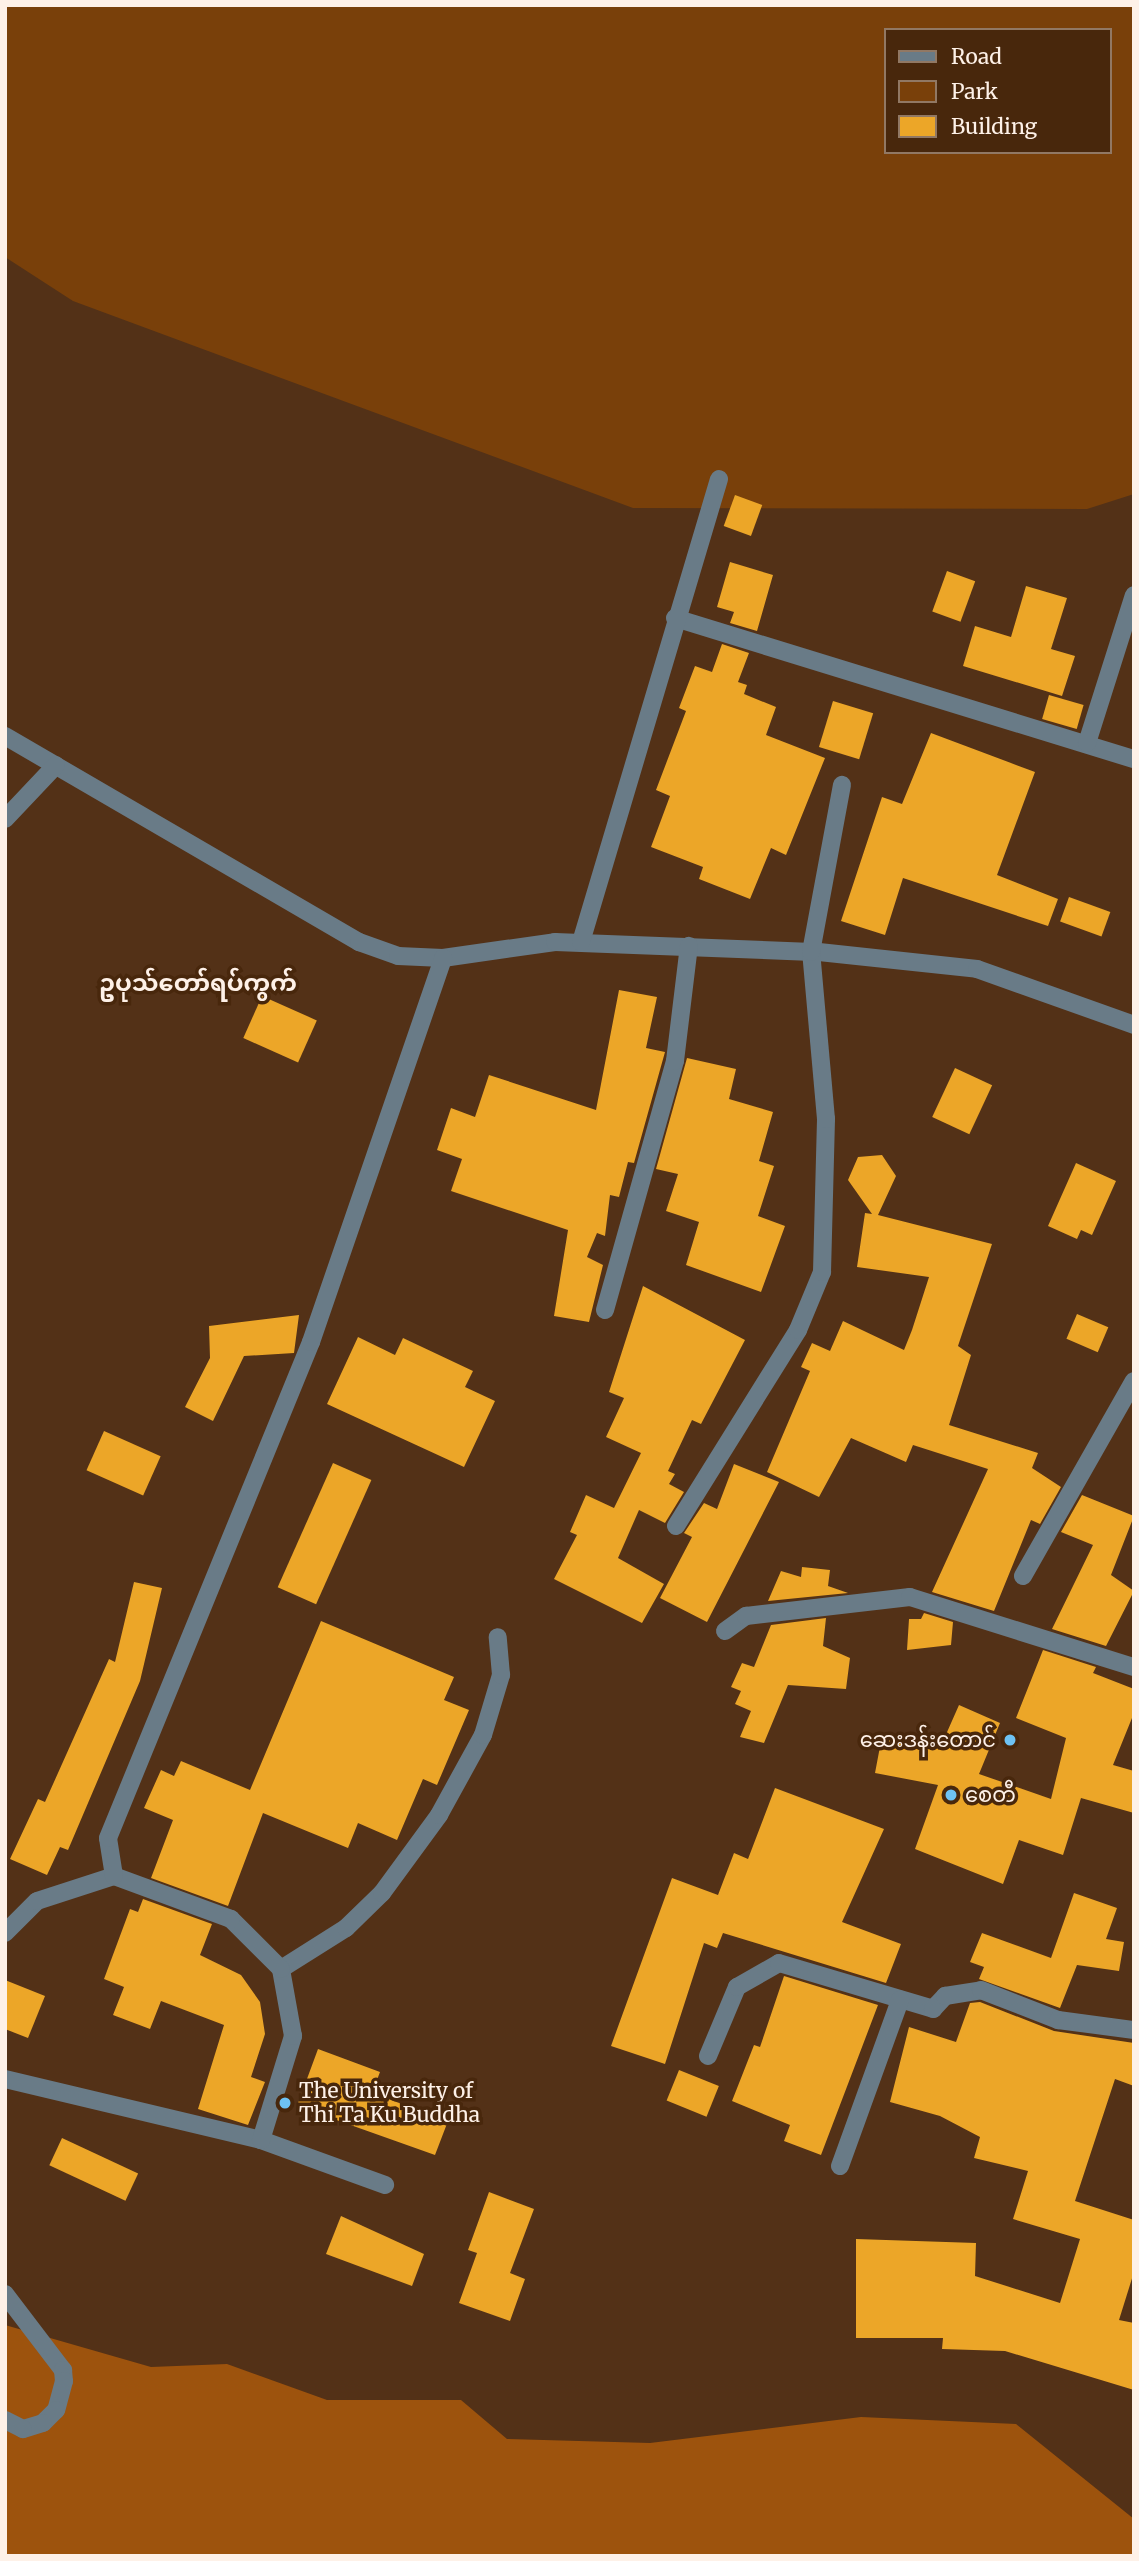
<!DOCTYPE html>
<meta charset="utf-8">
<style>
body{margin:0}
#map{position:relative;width:1139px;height:2561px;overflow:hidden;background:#533117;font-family:Merriweather,"Noto Sans Myanmar",serif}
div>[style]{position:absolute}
.green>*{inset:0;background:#79400a}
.forest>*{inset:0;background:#9d530d}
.building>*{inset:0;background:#eca628;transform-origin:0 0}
.minor>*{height:18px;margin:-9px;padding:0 9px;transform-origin:9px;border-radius:9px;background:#697b87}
.dots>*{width:19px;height:19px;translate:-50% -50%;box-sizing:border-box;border:4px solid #48270c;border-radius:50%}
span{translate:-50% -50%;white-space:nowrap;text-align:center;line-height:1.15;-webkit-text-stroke:7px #48270c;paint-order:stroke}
.poi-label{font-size:21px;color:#fef1e8}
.right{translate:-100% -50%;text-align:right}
.left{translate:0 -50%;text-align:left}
.quarter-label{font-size:24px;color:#fef1e8;font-weight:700}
.frame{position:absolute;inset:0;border:7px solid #fef1e8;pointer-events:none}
.legend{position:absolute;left:884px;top:28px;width:228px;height:126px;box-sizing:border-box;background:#48270c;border:2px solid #917864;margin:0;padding:9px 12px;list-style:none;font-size:21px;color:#fef1e8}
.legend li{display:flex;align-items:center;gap:14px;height:35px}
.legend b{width:35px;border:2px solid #917864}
</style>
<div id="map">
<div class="green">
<i style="clip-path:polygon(evenodd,5px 5px,1134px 5px,1134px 494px,1087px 509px,633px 508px,73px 301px,5px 257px,5px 5px,885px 30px,1109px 30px,1109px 152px,885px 152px,885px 30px)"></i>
</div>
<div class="forest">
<i style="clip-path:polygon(5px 2325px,151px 2367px,227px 2364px,327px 2400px,461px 2400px,507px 2439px,650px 2443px,861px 2417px,1016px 2424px,1134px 2519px,1134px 2556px,5px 2556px)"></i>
</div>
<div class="building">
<i style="left:735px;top:495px;width:29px;height:33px;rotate:20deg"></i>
<i style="clip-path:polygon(730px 562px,773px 575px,757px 631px,730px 623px,734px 612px,717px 607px)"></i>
<i style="left:947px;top:571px;width:30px;height:43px;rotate:20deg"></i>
<i style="clip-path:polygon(1026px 586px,1067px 598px,1051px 649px,1075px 656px,1062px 696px,963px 666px,975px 626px,1011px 637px)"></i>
<i style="clip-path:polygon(722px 644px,749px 653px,738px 682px,747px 685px,744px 694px,776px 707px,766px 735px,825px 758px,786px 855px,771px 848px,750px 899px,699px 879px,703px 867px,651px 847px,670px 796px,656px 790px,686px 711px,679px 708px,695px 666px,712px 672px)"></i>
<i style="left:1049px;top:695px;width:36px;height:25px;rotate:16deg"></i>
<i style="left:833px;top:701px;width:42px;height:48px;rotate:17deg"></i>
<i style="clip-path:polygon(931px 733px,1035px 772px,997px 875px,1058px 899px,1048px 926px,903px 878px,885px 935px,841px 921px,882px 797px,902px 804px)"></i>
<i style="left:1069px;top:897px;width:44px;height:26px;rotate:20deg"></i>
<i style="clip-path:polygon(619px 990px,657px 997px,646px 1048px,665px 1052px,634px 1163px,628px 1162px,619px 1197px,610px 1195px,605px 1236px,597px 1233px,587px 1257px,603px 1265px,589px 1322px,554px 1316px,568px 1230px,451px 1191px,462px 1159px,437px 1150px,451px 1108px,475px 1117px,489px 1075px,596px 1110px)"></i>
<i style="left:262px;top:996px;width:60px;height:46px;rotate:24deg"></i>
<i style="clip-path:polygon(687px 1058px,736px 1069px,729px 1099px,773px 1112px,759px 1161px,774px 1166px,758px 1216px,785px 1226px,761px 1292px,686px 1265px,699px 1222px,666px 1211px,678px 1174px,656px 1169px)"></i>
<i style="left:955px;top:1068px;width:41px;height:54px;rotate:25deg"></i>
<i style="clip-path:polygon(882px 1155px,896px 1176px,878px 1215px,992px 1244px,958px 1346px,971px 1355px,949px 1425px,1038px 1453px,1032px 1468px,1061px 1487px,1040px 1524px,1031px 1520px,994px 1611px,932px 1592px,988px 1469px,913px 1445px,906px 1462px,851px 1438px,819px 1497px,767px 1472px,810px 1371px,801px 1367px,812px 1343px,830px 1351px,843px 1321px,904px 1350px,912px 1330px,929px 1277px,857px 1267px,865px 1213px,872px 1214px,848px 1180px,858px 1157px)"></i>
<i style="clip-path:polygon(1076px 1163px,1116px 1181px,1092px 1235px,1081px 1230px,1077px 1239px,1048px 1226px)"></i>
<i style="clip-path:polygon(643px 1286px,745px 1340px,701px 1424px,692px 1420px,668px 1471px,675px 1474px,669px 1484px,684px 1492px,665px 1523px,639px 1510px,618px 1558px,664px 1584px,642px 1623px,554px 1579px,577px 1535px,570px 1532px,586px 1495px,614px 1508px,641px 1453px,606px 1437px,624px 1398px,609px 1392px)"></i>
<i style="left:1077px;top:1314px;width:34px;height:27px;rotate:23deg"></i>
<i style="clip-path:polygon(299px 1315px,294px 1353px,244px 1356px,213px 1421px,185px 1407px,210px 1358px,209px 1326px)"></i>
<i style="clip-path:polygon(358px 1337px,395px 1355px,403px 1338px,473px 1371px,465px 1387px,495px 1401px,464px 1467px,327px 1404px)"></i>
<i style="left:104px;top:1431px;width:62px;height:43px;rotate:24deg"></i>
<i style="left:333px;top:1463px;width:42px;height:136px;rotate:24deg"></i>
<i style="clip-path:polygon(734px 1464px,779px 1482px,707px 1622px,660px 1598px,692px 1537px,684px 1533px,704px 1503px,717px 1509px)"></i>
<i style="clip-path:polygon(1082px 1495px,1134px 1516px,1111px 1575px,1134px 1591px,1106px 1646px,1052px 1629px,1093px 1545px,1061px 1532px)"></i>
<i style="clip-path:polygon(802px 1567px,830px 1570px,828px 1586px,848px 1593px,768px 1601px,781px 1571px,801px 1577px)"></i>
<i style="clip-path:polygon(134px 1582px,162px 1588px,140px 1681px,68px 1850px,60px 1847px,47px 1875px,10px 1859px,38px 1799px,45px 1802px,109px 1659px,115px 1662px)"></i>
<i style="clip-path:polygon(924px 1613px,953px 1622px,951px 1645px,907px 1650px,909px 1619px,921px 1619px)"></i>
<i style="clip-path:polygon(826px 1618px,823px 1646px,850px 1658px,846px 1689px,788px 1685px,764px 1743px,740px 1737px,751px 1711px,735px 1704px,741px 1691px,731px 1687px,742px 1663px,754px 1667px,771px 1625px)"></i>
<i style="clip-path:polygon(321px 1621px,454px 1677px,444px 1700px,469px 1710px,437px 1785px,423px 1779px,397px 1840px,358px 1823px,348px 1848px,263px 1813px,228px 1906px,151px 1878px,173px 1820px,144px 1808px,161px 1770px,174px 1776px,181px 1761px,250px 1790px)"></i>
<i style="clip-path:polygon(1043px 1650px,1096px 1667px,1093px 1673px,1134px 1689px,1134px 1713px,1113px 1765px,1134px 1771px,1134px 1813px,1081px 1798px,1063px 1855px,1019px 1840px,1003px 1884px,915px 1849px,938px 1785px,875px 1773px,882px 1736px,940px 1748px,959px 1705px,1000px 1723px,979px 1774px,1051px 1799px,1066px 1738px,1016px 1718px)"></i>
<i style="clip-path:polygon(775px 1788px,884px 1829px,842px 1922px,901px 1944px,886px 1983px,723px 1933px,717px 1948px,704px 1943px,665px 2064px,611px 2046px,672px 1878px,718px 1895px,734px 1853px,748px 1859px)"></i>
<i style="clip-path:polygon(1074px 1893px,1117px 1908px,1106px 1939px,1124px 1942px,1119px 1971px,1077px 1965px,1060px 2008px,979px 1979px,984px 1967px,970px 1962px,982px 1933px,1051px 1958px)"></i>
<i style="clip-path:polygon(143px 1899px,212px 1924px,200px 1955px,241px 1975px,260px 2002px,265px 2034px,251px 2077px,265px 2082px,248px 2125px,198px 2109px,224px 2025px,161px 2001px,150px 2029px,113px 2015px,124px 1987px,104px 1979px,130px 1909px,138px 1912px)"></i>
<i style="clip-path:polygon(784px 1976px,878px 2005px,821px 2155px,784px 2141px,790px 2125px,732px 2101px,754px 2045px,760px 2047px)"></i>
<i style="clip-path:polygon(5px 1980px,45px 1996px,28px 2038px,5px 2029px)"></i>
<i style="clip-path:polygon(980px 2002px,1054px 2031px,1134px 2043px,1134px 2086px,1115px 2079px,1075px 2201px,1134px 2220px,1134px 2272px,1119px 2320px,1134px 2323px,1134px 2390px,1005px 2351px,942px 2349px,943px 2338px,856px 2338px,856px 2239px,976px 2243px,975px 2276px,1060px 2303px,1080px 2239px,1013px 2219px,1028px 2171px,974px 2158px,980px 2137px,940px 2116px,890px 2102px,909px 2027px,956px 2042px,970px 2003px)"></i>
<i style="clip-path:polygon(318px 2049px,380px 2072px,372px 2093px,448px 2121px,435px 2155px,297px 2106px)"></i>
<i style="left:679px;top:2070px;width:43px;height:33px;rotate:22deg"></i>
<i style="left:62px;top:2138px;width:84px;height:30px;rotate:25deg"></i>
<i style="clip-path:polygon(489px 2192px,534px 2209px,510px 2273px,525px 2279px,510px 2321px,459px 2303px,477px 2253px,468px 2250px)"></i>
<i style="clip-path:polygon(341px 2216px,424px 2254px,412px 2286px,326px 2254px)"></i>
</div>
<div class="minor">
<i style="left:675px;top:618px;width:480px;rotate:17.1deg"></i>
<i style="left:5px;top:736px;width:410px;rotate:30.2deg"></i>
<i style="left:359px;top:942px;width:41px;rotate:19.7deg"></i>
<i style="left:398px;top:956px;width:45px;rotate:2.5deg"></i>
<i style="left:443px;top:958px;width:113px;rotate:-8.1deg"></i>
<i style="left:555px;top:942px;width:264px;rotate:2.2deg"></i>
<i style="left:819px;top:952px;width:159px;rotate:6.1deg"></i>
<i style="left:977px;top:969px;width:167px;rotate:19.6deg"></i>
<i style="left:1087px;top:743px;width:155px;rotate:-72.4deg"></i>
<i style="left:5px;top:819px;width:74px;rotate:-46.6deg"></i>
<i style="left:581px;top:942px;width:483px;rotate:-73.4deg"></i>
<i style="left:605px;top:1310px;width:259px;rotate:-74.3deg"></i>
<i style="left:675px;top:1061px;width:116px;rotate:-83.1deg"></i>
<i style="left:676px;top:1526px;width:231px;rotate:-58.1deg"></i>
<i style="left:798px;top:1330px;width:63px;rotate:-67.5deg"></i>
<i style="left:822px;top:1272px;width:153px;rotate:-88.5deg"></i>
<i style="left:826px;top:1119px;width:168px;rotate:-95.1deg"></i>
<i style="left:811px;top:952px;width:170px;rotate:-79.5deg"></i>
<i style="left:1023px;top:1576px;width:224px;rotate:-60.4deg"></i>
<i style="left:725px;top:1631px;width:26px;rotate:-36deg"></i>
<i style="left:746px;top:1616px;width:165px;rotate:-6.6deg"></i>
<i style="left:910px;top:1597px;width:235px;rotate:17.4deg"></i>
<i style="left:5px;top:1933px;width:45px;rotate:-45deg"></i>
<i style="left:37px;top:1901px;width:81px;rotate:-18deg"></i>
<i style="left:281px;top:1969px;width:77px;rotate:-32.2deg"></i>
<i style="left:346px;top:1928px;width:50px;rotate:-44.2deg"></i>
<i style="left:382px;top:1893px;width:97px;rotate:-53.8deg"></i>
<i style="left:439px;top:1815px;width:91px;rotate:-61.2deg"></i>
<i style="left:483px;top:1735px;width:63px;rotate:-73.3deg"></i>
<i style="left:501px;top:1675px;width:38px;rotate:-95deg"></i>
<i style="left:708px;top:2056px;width:75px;rotate:-67.2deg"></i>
<i style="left:737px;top:1987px;width:48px;rotate:-29.7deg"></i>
<i style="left:779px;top:1963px;width:161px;rotate:16.6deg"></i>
<i style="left:933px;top:2009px;width:18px;rotate:-47deg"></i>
<i style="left:945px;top:1996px;width:36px;rotate:-9deg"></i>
<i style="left:981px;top:1990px;width:83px;rotate:21.3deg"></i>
<i style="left:1058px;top:2020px;width:77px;rotate:7.5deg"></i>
<i style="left:5px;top:2079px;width:263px;rotate:13.4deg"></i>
<i style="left:261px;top:2140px;width:132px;rotate:19.9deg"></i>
<i style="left:261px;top:2140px;width:109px;rotate:-72.9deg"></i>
<i style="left:293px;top:2036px;width:68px;rotate:-100.2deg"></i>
<i style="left:281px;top:1969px;width:71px;rotate:-135deg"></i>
<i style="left:231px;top:1919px;width:125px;rotate:-159.8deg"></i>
<i style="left:114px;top:1876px;width:38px;rotate:-99deg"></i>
<i style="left:108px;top:1838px;width:536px;rotate:-67.74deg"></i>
<i style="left:311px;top:1342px;width:406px;rotate:-71deg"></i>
<i style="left:840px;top:2166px;width:177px;rotate:-70.1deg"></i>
<i style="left:5px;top:2294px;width:96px;rotate:52.7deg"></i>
<i style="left:63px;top:2370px;width:11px;rotate:85deg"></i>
<i style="left:64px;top:2381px;width:30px;rotate:105deg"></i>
<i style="left:56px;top:2410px;width:18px;rotate:135deg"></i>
<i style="left:43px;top:2423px;width:21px;rotate:163deg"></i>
<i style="left:23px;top:2429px;width:20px;rotate:-153deg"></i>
</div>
<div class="dots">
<i style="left:1010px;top:1740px;background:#6ec2f3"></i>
<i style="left:951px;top:1795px;background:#6ec2f3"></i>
<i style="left:285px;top:2103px;background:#6ec2f3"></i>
</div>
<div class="poi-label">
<span class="right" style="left:996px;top:1740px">ဆေးဒန်းတောင်</span>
<span class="left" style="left:965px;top:1795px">စေတီ</span>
<span class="left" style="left:299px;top:2103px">The University of<br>Thi Ta Ku Buddha</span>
</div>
<div class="quarter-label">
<span style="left:198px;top:983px">ဥပုသ်တော်ရပ်ကွက်</span>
</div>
<div class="frame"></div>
<ul class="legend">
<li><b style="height:9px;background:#697b87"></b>Road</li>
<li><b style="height:19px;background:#79400a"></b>Park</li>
<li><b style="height:19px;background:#eca628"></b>Building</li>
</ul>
</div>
